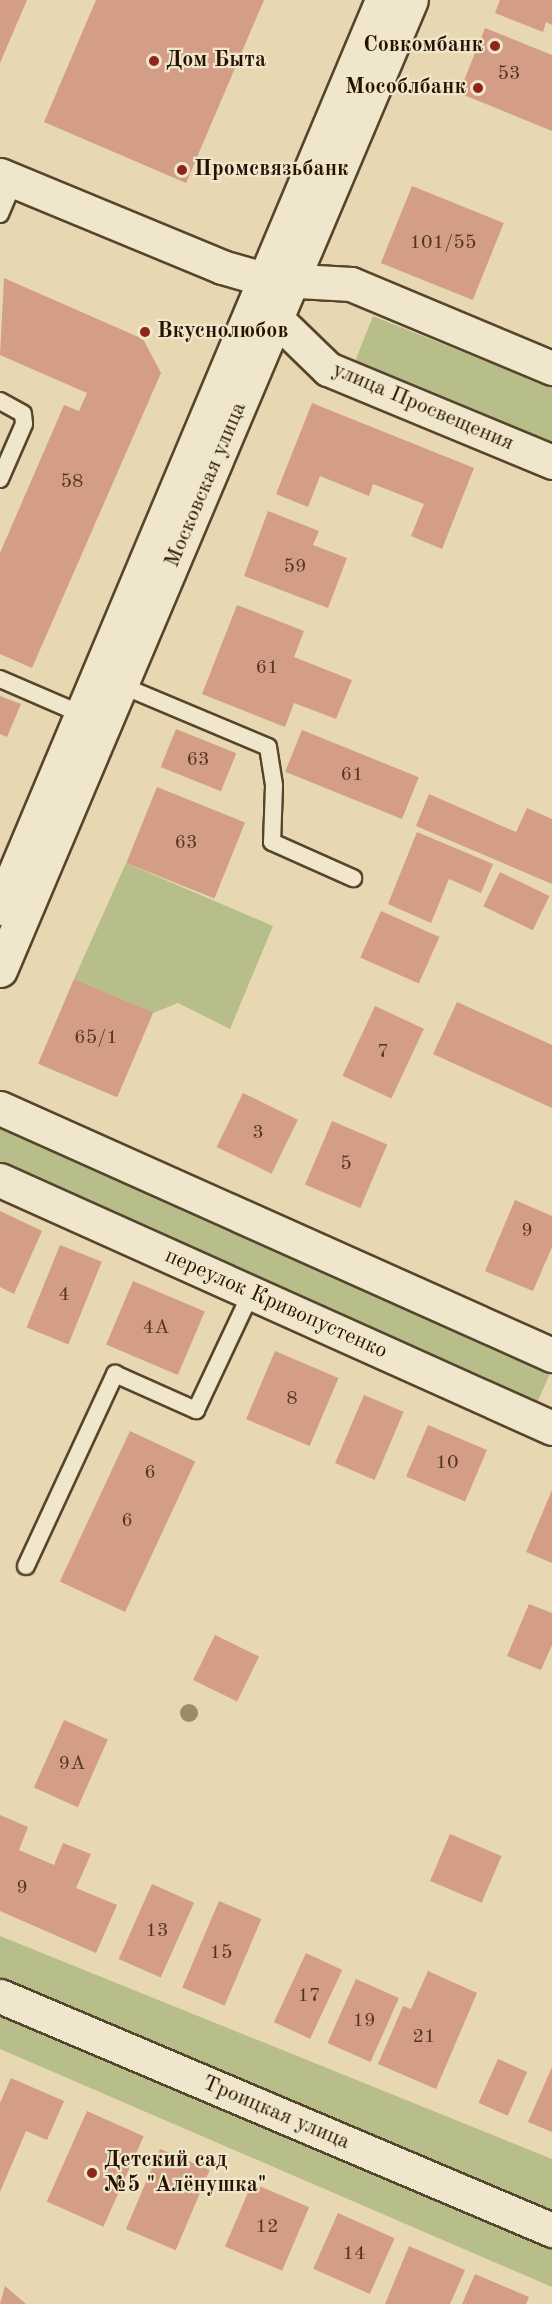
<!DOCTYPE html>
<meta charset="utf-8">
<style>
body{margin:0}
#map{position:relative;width:552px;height:2304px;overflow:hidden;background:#e7d8b1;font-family:"Old Standard TT",serif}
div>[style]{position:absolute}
.green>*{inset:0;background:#b8be8a;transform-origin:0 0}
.building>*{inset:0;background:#d49d86;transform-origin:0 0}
.roads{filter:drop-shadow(2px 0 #57442d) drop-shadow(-2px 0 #57442d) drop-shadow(0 2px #57442d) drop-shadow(0 -2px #57442d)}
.lane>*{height:16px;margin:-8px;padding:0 8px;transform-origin:8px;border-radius:8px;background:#efe6cc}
.street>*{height:33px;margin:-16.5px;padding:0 16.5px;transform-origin:16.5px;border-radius:16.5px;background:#efe6cc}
.secondary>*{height:33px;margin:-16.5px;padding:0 16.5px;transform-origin:16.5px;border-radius:16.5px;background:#efe6cc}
.trees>*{width:18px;height:18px;margin:-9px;border-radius:50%;background:#998c6b}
.dots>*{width:16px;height:16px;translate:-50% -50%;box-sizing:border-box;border:3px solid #efe6cc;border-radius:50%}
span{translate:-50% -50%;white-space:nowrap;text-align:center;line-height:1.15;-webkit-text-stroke:4.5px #efe6cc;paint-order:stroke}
.number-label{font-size:20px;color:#523522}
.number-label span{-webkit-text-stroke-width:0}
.poi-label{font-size:22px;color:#271201;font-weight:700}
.right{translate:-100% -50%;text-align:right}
.left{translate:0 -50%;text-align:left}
.street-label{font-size:22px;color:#271201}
</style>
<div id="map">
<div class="green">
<i style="clip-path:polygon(373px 316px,552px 388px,552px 453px,352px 369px)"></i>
<i style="clip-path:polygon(126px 863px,273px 926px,230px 1029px,178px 1003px,153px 1013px,74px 979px)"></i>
<i style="left:0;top:1119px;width:606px;height:49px;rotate:24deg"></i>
<i style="clip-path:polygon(0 1936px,552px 2159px,552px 2213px,0 1977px)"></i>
<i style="clip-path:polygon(0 2009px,552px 2241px,552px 2287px,0 2049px)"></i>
</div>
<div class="building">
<i style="clip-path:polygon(0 0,27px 0,0 63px)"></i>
<i style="clip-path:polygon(96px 0,264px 0,186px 183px,44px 122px)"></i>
<i style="clip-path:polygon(500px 0,552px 0,552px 25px,546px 22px,543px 32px,495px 13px)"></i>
<i style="clip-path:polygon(485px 28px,552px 55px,552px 131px,459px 93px)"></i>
<i style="left:412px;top:186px;width:99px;height:83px;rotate:22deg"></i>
<i style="clip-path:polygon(4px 278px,143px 339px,161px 373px,32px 668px,0 654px,0 553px,64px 405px,79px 411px,87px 393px,0 355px)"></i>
<i style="clip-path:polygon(312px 403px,474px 468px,442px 549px,411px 536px,424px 504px,373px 484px,369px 496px,320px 476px,308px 507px,276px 494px)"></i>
<i style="clip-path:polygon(268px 511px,319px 531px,313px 545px,347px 558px,328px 608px,244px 576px)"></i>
<i style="clip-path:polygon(237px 605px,304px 631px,294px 657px,352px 680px,336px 719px,294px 703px,285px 727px,202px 694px)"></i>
<i style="clip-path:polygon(0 696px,21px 704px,7px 737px,0 734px)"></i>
<i style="left:176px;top:729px;width:65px;height:41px;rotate:22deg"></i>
<i style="left:302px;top:730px;width:126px;height:45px;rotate:22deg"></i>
<i style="left:157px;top:787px;width:95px;height:82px;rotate:22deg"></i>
<i style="clip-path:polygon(429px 794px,516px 832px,527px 808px,552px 819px,552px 884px,416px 826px)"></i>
<i style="clip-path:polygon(417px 832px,493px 864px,481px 893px,449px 879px,431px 923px,388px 904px)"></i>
<i style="left:500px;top:872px;width:55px;height:38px;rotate:26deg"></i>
<i style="left:381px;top:911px;width:64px;height:51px;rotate:24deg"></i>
<i style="left:74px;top:979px;width:86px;height:92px;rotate:23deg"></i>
<i style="clip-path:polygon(457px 1002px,552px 1045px,552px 1108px,433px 1054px)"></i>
<i style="left:375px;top:1006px;width:54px;height:77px;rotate:25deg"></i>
<i style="left:243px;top:1093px;width:61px;height:60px;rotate:26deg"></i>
<i style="left:332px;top:1121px;width:60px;height:69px;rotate:23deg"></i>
<i style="clip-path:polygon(515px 1200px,552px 1216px,552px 1247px,533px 1291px,485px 1271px)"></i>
<i style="clip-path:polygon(0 1211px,42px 1231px,14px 1294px,0 1287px)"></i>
<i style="left:60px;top:1245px;width:45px;height:89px;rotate:22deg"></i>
<i style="left:133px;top:1281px;width:78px;height:69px;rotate:23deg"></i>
<i style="left:275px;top:1351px;width:69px;height:74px;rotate:23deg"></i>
<i style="left:364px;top:1395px;width:43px;height:74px;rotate:23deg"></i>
<i style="left:428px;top:1425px;width:64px;height:56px;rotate:23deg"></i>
<i style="left:130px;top:1431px;width:72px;height:166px;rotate:25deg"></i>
<i style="clip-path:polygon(552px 1490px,552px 1563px,526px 1552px)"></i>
<i style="clip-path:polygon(529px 1604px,552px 1613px,552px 1645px,541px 1670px,507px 1656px)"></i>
<i style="left:215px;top:1635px;width:49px;height:50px;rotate:26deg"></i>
<i style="left:64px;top:1720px;width:48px;height:74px;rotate:24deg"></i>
<i style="clip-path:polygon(0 1815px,28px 1827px,19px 1850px,54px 1865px,63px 1843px,91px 1854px,76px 1888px,117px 1905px,96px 1953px,0 1911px)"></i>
<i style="left:450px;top:1834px;width:56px;height:51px;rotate:23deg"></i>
<i style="left:152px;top:1884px;width:46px;height:82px;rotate:24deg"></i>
<i style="left:219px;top:1901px;width:46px;height:94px;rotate:23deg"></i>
<i style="left:306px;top:1953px;width:40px;height:76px;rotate:25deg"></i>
<i style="clip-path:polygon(428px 1971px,477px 1993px,436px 2089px,378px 2064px,403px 2006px,411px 2009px)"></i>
<i style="left:356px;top:1979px;width:47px;height:70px;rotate:24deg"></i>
<i style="left:498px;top:2059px;width:32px;height:48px;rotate:24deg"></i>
<i style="clip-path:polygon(552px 2067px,552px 2132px,528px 2122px)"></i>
<i style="clip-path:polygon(11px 2078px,64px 2101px,47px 2140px,26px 2131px,0 2192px,0 2103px)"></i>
<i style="left:87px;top:2111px;width:62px;height:99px;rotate:24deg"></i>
<i style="left:160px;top:2149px;width:54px;height:87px;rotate:23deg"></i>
<i style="left:252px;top:2183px;width:62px;height:69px;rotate:23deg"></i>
<i style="left:338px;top:2213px;width:62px;height:61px;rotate:24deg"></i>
<i style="clip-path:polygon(409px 2246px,465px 2270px,450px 2304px,385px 2304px)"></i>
<i style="clip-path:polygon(475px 2274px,529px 2297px,526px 2304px,462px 2304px)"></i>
<i style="clip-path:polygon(5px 2286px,26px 2304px,0 2304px)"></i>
</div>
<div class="roads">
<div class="lane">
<i style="left:0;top:214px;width:36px;rotate:-67deg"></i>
<i style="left:0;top:401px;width:26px;rotate:29deg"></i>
<i style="left:23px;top:414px;width:10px;rotate:84deg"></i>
<i style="left:24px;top:424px;width:60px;rotate:113.6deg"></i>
<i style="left:0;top:679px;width:88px;rotate:23.4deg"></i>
<i style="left:123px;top:686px;width:157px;rotate:22.8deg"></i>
<i style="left:268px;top:747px;width:39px;rotate:81deg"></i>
<i style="left:274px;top:786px;width:56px;rotate:92deg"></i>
<i style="left:272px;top:842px;width:89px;rotate:24deg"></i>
<i style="left:26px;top:1566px;width:212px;rotate:-65.1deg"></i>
<i style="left:115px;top:1374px;width:89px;rotate:24deg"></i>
<i style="left:196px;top:1410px;width:129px;rotate:-64.8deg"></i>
</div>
<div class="street">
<i style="left:0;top:1108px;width:605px;rotate:24.11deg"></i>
<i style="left:0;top:1180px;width:605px;rotate:24.19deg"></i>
<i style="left:0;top:1996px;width:600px;rotate:22.97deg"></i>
</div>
<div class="secondary">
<i style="left:0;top:175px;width:240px;rotate:22.5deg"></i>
<i style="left:222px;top:267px;width:44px;rotate:15.9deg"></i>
<i style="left:264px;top:279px;width:87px;rotate:3.3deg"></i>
<i style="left:351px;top:284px;width:218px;rotate:22.7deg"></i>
<i style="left:263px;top:306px;width:91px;rotate:44.1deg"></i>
<i style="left:328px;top:369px;width:243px;rotate:22.5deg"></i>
<i style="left:0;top:908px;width:985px;rotate:-67.18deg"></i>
<i style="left:0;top:970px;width:1053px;rotate:-67.04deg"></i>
</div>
</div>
<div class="trees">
<i style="left:189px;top:1713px"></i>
</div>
<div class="dots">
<i style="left:495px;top:46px;background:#8f2418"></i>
<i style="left:154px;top:61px;background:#8f2418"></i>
<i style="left:478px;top:88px;background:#8f2418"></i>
<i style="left:182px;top:170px;background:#8f2418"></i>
<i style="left:145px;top:332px;background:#8f2418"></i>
<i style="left:92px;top:2173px;background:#8f2418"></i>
</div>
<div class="number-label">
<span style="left:509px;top:74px">53</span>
<span style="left:443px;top:243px">101/55</span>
<span style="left:72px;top:482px">58</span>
<span style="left:295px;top:567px">59</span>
<span style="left:267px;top:668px">61</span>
<span style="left:198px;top:760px">63</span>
<span style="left:352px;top:775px">61</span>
<span style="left:186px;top:843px">63</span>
<span style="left:96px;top:1038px">65/1</span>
<span style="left:383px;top:1052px">7</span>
<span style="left:258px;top:1133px">3</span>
<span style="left:346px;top:1164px">5</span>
<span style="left:527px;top:1231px">9</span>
<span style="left:64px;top:1295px">4</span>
<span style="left:156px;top:1328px">4А</span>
<span style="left:292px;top:1399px">8</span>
<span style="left:447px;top:1463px">10</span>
<span style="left:150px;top:1473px">6</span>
<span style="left:127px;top:1521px">6</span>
<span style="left:72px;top:1764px">9А</span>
<span style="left:22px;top:1888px">9</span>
<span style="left:157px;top:1931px">13</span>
<span style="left:221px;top:1953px">15</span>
<span style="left:309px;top:1996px">17</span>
<span style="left:364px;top:2021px">19</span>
<span style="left:424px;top:2037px">21</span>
<span style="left:267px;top:2227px">12</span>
<span style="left:354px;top:2254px">14</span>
</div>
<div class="poi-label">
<span class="right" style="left:483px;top:46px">Совкомбанк</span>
<span class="left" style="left:166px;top:61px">Дом Быта</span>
<span class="right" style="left:466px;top:88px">Мособлбанк</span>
<span class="left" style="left:194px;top:170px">Промсвязьбанк</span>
<span class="left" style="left:157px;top:332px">Вкуснолюбов</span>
<span class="left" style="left:104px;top:2173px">Детский сад<br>№5 "Алёнушка"</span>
</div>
<div class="street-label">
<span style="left:423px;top:407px;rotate:23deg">улица Просвещения</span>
<span style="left:206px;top:485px;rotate:-67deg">Московская улица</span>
<span style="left:276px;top:1304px;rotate:24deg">переулок Кривопустенко</span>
<span style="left:276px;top:2113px;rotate:23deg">Троицкая улица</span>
</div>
</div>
